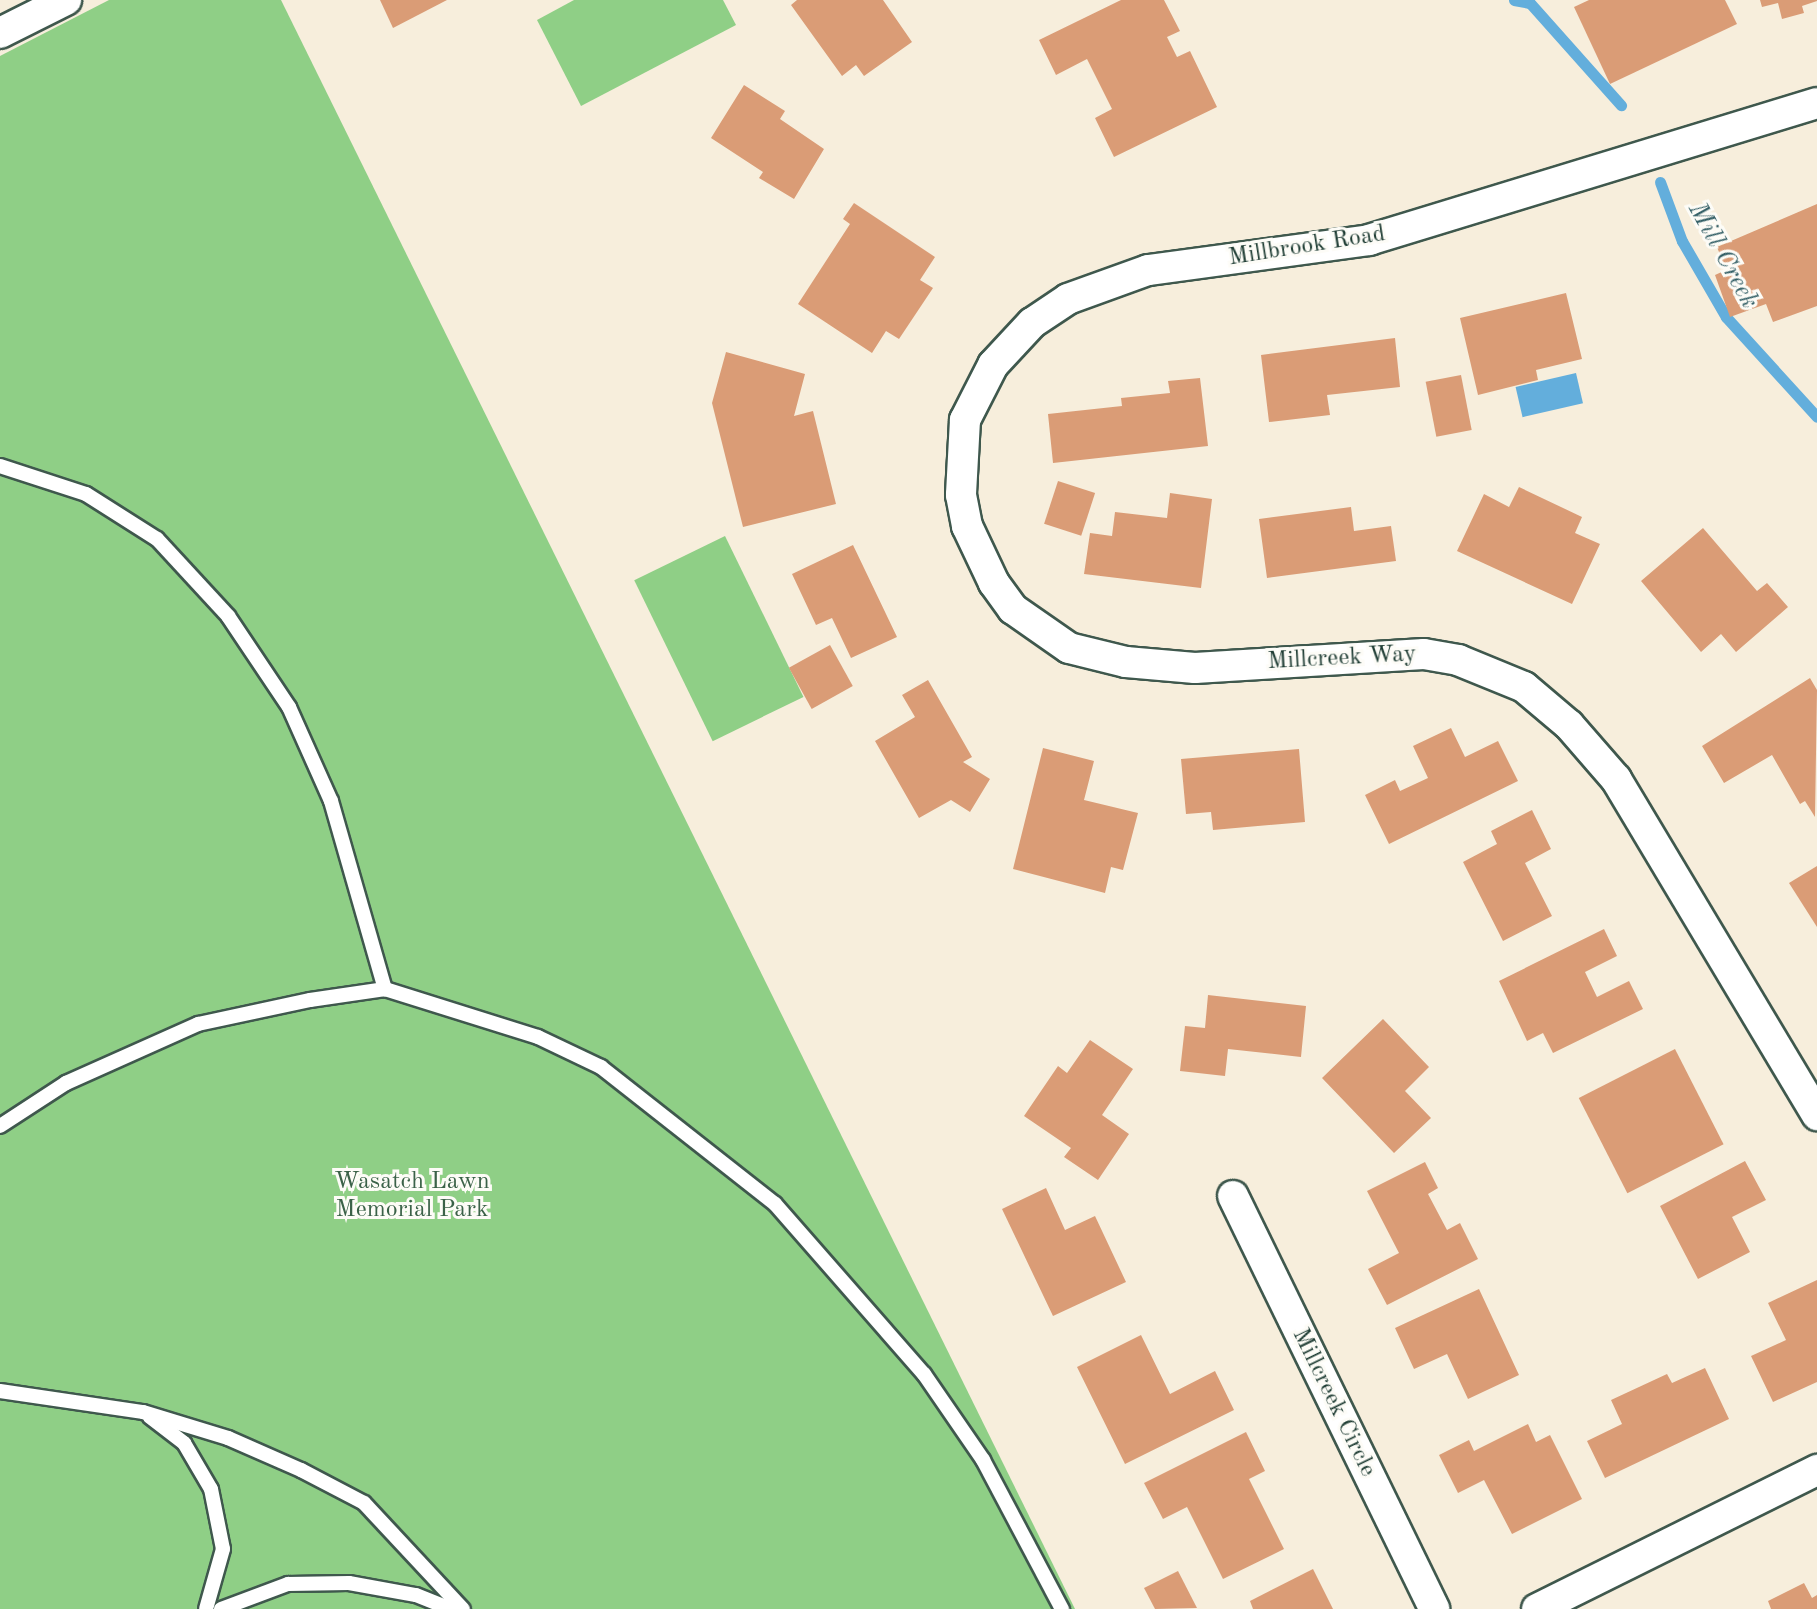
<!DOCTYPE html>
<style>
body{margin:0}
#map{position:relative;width:1817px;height:1609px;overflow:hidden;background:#f7eedc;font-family:"Old Standard TT",serif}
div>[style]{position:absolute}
.green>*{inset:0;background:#8fcf86;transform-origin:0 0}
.water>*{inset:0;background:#63aedc;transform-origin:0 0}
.stream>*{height:11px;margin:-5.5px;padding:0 5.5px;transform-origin:5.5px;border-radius:5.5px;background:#63aedc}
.building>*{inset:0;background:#da9c76;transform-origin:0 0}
.roads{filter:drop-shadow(2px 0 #3f584d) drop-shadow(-2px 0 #3f584d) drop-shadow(0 2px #3f584d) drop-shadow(0 -2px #3f584d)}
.service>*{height:14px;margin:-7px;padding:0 7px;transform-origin:7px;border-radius:7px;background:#fff}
.minor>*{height:30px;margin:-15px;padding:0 15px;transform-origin:15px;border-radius:15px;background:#fff}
span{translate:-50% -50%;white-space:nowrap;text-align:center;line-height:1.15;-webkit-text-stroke:6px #fdfcf7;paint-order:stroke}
.street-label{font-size:24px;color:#1f3d34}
.park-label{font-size:24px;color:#3b6248}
.water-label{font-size:26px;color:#335f66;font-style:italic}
</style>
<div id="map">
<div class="green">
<i style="clip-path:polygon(109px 0,281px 0,1075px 1609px,0 1609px,0 56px)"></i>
<i style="clip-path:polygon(574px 0,723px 0,736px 25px,581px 106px,537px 20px)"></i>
<i style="left:725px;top:536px;width:179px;height:101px;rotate:64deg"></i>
</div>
<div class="water">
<i style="left:1576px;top:373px;width:31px;height:62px;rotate:77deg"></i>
</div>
<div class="stream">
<i style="left:1514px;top:0;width:16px;rotate:11deg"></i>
<i style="left:1530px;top:3px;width:137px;rotate:48.3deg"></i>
<i style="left:1660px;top:182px;width:63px;rotate:69.6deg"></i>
<i style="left:1682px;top:241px;width:88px;rotate:59.9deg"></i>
<i style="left:1726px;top:317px;width:135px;rotate:47.7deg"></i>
</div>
<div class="building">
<i style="clip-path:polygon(380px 0,447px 0,393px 28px)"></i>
<i style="clip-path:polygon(797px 0,883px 0,912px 42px,864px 76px,856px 65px,842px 76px,791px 5px)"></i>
<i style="clip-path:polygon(1121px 0,1164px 0,1180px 31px,1167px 37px,1177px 57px,1190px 51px,1217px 107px,1114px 157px,1095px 118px,1112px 109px,1087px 59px,1056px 75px,1039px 40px)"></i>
<i style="clip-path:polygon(1589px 0,1725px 0,1737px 24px,1610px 84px,1574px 7px)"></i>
<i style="clip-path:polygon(1760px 0,1817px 0,1817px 1px,1802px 6px,1804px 13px,1782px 19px,1778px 3px,1762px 7px)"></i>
<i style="clip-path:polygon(744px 85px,785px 111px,780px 119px,824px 149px,794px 199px,759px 178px,763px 172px,711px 138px)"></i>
<i style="clip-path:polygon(854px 203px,935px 257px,920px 280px,933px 288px,899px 339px,886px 331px,872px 353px,798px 304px,850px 224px,843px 219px)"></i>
<i style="clip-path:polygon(1817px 204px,1817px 306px,1773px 322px,1766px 304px,1730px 317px,1715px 275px,1726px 270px,1717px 247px)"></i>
<i style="clip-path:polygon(1566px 293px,1582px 359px,1536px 370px,1538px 380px,1478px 395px,1460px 318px)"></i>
<i style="clip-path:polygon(1395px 338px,1400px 387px,1327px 395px,1330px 415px,1269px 422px,1261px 355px)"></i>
<i style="clip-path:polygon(726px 352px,805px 374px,794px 416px,813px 411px,836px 504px,743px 527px,712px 403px)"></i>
<i style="left:1461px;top:375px;width:56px;height:36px;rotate:79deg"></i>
<i style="clip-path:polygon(1200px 378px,1208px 446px,1053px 463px,1048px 414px,1122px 406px,1121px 398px,1170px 393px,1168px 381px)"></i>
<i style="left:1058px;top:481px;width:39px;height:45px;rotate:18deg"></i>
<i style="clip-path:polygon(1519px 487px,1582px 517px,1575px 533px,1600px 544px,1572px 604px,1457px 551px,1484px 494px,1509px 507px)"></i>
<i style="clip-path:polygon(1170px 493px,1212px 499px,1201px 588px,1084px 574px,1090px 533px,1112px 536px,1115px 512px,1167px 518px)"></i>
<i style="clip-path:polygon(1351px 507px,1354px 531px,1391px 526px,1396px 561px,1267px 578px,1259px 519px)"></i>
<i style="clip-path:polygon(1703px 528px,1757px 591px,1767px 583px,1788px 607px,1736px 652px,1721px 634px,1701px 652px,1641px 581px)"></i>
<i style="clip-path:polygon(853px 545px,897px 637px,851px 658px,832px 618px,816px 625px,792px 574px)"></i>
<i style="left:830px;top:645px;width:47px;height:47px;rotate:61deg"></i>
<i style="clip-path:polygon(1810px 678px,1817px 690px,1815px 817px,1805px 801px,1800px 804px,1772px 755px,1724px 783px,1702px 746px)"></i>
<i style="clip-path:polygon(928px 680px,972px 757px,963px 762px,990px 779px,970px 812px,951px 800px,919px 818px,875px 741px,915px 717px,902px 695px)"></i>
<i style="clip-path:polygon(1451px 728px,1465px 757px,1498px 741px,1518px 781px,1389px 844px,1365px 795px,1395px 780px,1400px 791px,1428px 778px,1413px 746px)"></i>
<i style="clip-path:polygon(1043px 748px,1094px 761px,1084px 800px,1138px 813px,1123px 870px,1111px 867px,1105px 893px,1013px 869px)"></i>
<i style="clip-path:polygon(1299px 749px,1305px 822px,1213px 830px,1211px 812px,1186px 814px,1181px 759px)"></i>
<i style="clip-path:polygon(1532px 810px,1551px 849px,1525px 863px,1552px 916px,1503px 941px,1463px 862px,1497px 844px,1491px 831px)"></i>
<i style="clip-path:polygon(1817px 866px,1817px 927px,1789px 883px)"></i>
<i style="clip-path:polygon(1604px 929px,1617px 956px,1585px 972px,1597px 997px,1629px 981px,1643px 1009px,1553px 1053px,1543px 1033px,1527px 1041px,1499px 981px)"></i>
<i style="clip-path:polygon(1208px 995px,1306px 1006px,1301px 1057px,1228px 1049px,1225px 1076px,1180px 1071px,1185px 1026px,1205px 1028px)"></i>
<i style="clip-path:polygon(1383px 1019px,1429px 1067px,1405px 1091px,1431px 1118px,1394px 1153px,1322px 1078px)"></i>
<i style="clip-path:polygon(1090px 1040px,1133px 1069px,1102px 1115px,1129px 1134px,1098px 1180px,1064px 1157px,1071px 1148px,1024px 1116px,1058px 1066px,1067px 1073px)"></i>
<i style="left:1675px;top:1049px;width:107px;height:108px;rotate:63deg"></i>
<i style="clip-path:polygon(1745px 1161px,1766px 1200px,1732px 1217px,1750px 1252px,1698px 1279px,1660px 1206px)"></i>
<i style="clip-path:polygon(1425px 1162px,1438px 1188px,1428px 1194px,1447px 1230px,1460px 1223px,1478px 1259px,1387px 1305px,1368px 1269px,1399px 1253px,1367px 1191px)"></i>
<i style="clip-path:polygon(1046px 1188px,1065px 1230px,1095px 1216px,1126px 1282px,1053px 1316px,1002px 1209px)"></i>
<i style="clip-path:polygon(1817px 1280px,1817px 1382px,1773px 1402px,1751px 1356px,1786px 1340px,1768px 1303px)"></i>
<i style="clip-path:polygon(1479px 1289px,1519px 1375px,1468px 1399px,1447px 1354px,1414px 1369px,1395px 1328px)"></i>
<i style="clip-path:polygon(1141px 1335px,1170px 1394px,1215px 1371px,1234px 1410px,1125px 1464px,1077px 1367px)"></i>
<i style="clip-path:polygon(1705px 1368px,1729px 1419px,1605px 1478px,1587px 1441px,1622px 1424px,1611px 1400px,1667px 1374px,1672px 1383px)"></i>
<i style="clip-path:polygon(1528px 1424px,1536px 1442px,1550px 1435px,1582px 1499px,1512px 1534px,1484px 1480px,1458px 1493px,1439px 1455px,1469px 1440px,1474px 1451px)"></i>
<i style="clip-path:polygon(1246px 1432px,1265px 1471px,1249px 1479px,1284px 1549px,1223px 1579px,1187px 1507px,1163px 1519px,1144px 1483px)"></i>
<i style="clip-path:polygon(1313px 1569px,1333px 1609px,1253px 1609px,1250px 1601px)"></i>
<i style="clip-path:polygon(1178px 1571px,1197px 1608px,1155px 1609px,1144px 1588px)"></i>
<i style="clip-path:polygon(1804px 1583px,1812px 1598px,1817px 1595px,1817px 1609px,1771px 1609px,1768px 1601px)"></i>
</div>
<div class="roads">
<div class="service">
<i style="left:0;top:466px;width:90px;rotate:18deg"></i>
<i style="left:86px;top:494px;width:84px;rotate:32.4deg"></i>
<i style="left:157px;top:539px;width:105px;rotate:47.3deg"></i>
<i style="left:228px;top:616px;width:110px;rotate:56.2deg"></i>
<i style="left:289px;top:707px;width:103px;rotate:65.9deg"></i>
<i style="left:331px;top:801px;width:196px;rotate:74deg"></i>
<i style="left:0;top:1126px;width:79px;rotate:-33.1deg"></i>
<i style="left:66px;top:1083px;width:145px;rotate:-24.1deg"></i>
<i style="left:198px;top:1024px;width:115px;rotate:-12.1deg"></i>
<i style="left:310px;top:1000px;width:76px;rotate:-8.3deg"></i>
<i style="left:385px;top:989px;width:160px;rotate:17.4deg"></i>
<i style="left:538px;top:1037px;width:70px;rotate:25.5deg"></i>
<i style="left:601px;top:1067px;width:221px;rotate:38.2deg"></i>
<i style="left:775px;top:1204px;width:226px;rotate:48.8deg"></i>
<i style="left:924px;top:1374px;width:104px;rotate:55.5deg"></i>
<i style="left:983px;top:1460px;width:169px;rotate:62.1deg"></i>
<i style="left:0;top:1391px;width:145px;rotate:8.4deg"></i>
<i style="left:143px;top:1412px;width:89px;rotate:17deg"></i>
<i style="left:228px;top:1438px;width:80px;rotate:23.7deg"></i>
<i style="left:301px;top:1470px;width:71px;rotate:27.6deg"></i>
<i style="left:364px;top:1503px;width:145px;rotate:47deg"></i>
<i style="left:150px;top:1417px;width:43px;rotate:37.4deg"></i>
<i style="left:184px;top:1443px;width:53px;rotate:59.6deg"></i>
<i style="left:211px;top:1489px;width:61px;rotate:78.7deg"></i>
<i style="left:223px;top:1549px;width:62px;rotate:105.8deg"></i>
<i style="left:221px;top:1609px;width:72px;rotate:-20.5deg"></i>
<i style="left:288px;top:1584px;width:61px;rotate:-0.9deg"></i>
<i style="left:349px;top:1583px;width:68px;rotate:10.2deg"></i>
<i style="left:416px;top:1595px;width:37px;rotate:22deg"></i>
</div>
<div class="minor">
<i style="left:0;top:33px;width:74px;rotate:-26.6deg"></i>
<i style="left:1817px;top:103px;width:468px;rotate:163deg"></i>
<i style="left:1370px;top:240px;width:224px;rotate:172.3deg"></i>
<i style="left:1148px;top:270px;width:85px;rotate:160.1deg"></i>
<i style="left:1068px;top:299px;width:43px;rotate:146.3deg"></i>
<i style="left:1032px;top:323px;width:57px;rotate:132.9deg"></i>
<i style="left:993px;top:365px;width:62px;rotate:117deg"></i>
<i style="left:965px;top:420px;width:75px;rotate:93.1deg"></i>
<i style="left:961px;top:495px;width:32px;rotate:79deg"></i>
<i style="left:967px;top:526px;width:63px;rotate:64.7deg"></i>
<i style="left:994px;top:583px;width:32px;rotate:54deg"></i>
<i style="left:1013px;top:609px;width:68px;rotate:34.9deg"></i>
<i style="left:1069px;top:648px;width:59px;rotate:13.8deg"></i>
<i style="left:1126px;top:662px;width:69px;rotate:5deg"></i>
<i style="left:1195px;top:668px;width:229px;rotate:-3.5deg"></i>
<i style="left:1424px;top:654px;width:35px;rotate:10deg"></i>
<i style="left:1458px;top:660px;width:71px;rotate:22.2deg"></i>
<i style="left:1524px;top:687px;width:59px;rotate:40.2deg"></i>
<i style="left:1569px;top:725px;width:72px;rotate:49deg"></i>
<i style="left:1616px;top:779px;width:392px;rotate:59.1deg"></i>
<i style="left:1233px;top:1196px;width:459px;rotate:64deg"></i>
<i style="left:1537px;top:1609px;width:313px;rotate:-26.4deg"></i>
</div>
</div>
<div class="street-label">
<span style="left:1307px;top:247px;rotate:-9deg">Millbrook Road</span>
<span style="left:1342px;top:659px;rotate:-3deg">Millcreek Way</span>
<span style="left:1333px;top:1403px;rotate:64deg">Millcreek Circle</span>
</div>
<div class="park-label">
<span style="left:412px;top:1197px">Wasatch Lawn<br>Memorial Park</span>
</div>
<div class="water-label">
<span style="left:1722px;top:256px;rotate:61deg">Mill Creek</span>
</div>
</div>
